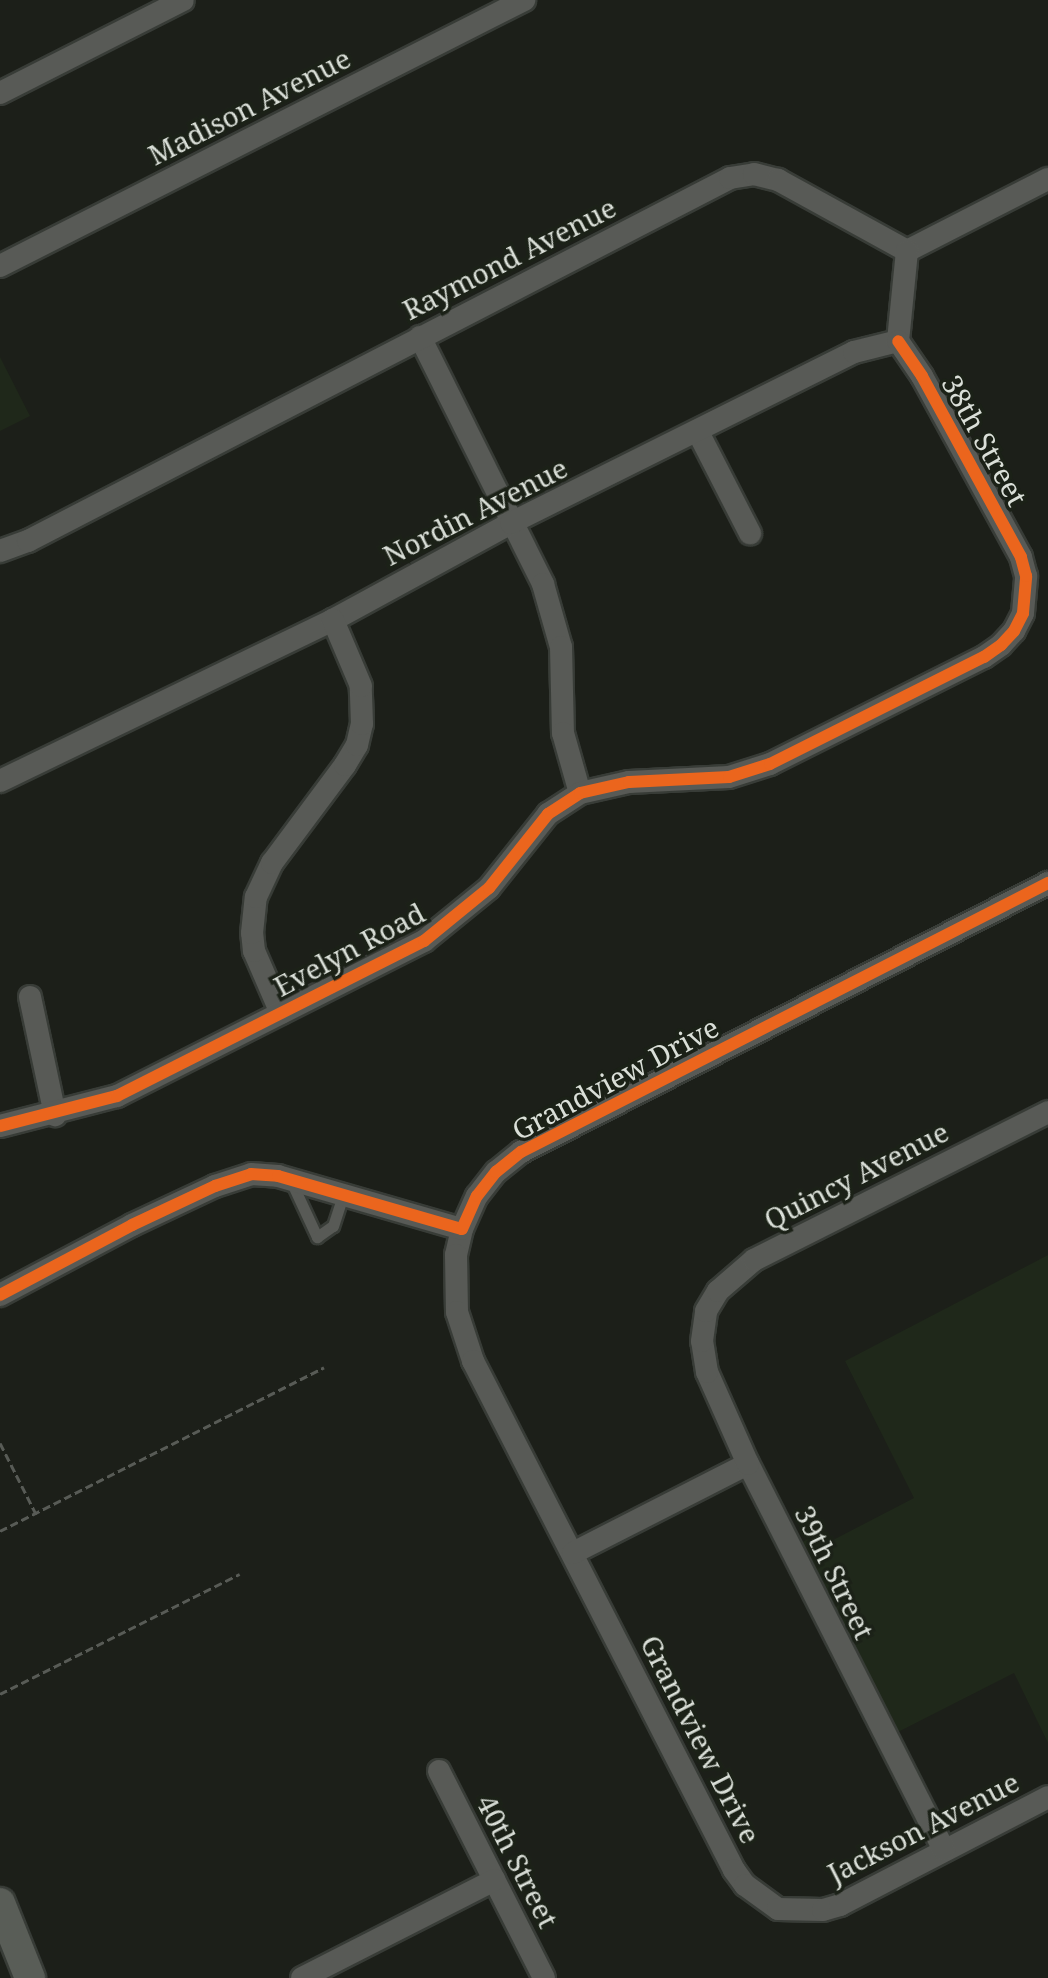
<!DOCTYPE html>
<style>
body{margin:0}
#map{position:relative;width:1048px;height:1978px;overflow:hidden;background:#1c1f19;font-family:"Noto Serif",serif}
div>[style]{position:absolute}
.built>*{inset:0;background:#1f281a}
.path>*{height:3px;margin-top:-1.5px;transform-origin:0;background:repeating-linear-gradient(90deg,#585b56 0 8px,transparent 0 12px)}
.roads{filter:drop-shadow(2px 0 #383c37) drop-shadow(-2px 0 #383c37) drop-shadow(0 2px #383c37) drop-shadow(0 -2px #383c37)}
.lane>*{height:11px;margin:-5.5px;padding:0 5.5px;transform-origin:5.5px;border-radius:5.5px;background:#585a56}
.street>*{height:22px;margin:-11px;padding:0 11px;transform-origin:11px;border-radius:11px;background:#585a56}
.secondary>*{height:30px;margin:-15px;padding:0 15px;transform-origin:15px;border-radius:15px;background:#595d57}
.cycleway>*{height:12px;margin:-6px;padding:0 6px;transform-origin:6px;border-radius:6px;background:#eb651d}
span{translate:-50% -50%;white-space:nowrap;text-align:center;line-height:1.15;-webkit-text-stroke:7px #1b2117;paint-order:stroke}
.street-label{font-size:28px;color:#dadfd8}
</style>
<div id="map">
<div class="built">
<i style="clip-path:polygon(0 357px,30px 416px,0 431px)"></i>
<i style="clip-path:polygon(1048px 1255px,1048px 1743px,1014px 1673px,898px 1732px,802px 1542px,818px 1534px,833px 1540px,914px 1498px,845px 1361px)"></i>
</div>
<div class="path">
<i style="left:0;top:1443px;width:80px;rotate:63.1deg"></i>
<i style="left:0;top:1531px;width:363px;rotate:-26.8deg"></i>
<i style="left:0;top:1694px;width:268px;rotate:-26.6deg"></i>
</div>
<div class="roads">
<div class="lane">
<i style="left:291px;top:1181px;width:62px;rotate:65.1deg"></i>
<i style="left:317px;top:1237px;width:19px;rotate:-35deg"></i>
<i style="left:333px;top:1226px;width:33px;rotate:-72deg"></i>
</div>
<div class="street">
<i style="left:0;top:93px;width:205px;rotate:-26.9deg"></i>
<i style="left:907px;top:251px;width:158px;rotate:-27.1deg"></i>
<i style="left:0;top:266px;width:588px;rotate:-26.91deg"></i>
<i style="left:420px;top:337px;width:276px;rotate:63.5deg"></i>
<i style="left:543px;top:584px;width:66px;rotate:74.1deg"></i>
<i style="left:561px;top:647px;width:86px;rotate:88.7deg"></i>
<i style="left:563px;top:733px;width:62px;rotate:74.2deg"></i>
<i style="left:698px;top:432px;width:114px;rotate:62.8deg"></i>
<i style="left:0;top:551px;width:30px;rotate:-20deg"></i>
<i style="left:28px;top:541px;width:790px;rotate:-27.34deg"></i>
<i style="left:730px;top:178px;width:24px;rotate:-9deg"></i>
<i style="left:754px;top:174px;width:25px;rotate:14deg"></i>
<i style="left:778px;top:180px;width:147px;rotate:28.8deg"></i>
<i style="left:0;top:781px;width:370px;rotate:-25.8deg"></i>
<i style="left:333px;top:620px;width:203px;rotate:-28.6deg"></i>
<i style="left:511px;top:523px;width:383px;rotate:-26.5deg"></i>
<i style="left:854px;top:352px;width:45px;rotate:-14deg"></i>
<i style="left:898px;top:341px;width:90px;rotate:-84.3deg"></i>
<i style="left:30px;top:997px;width:121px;rotate:78deg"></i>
<i style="left:281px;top:1013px;width:68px;rotate:-113.5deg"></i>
<i style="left:254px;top:951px;width:18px;rotate:-96deg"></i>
<i style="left:252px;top:933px;width:36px;rotate:-84deg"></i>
<i style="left:256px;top:897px;width:38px;rotate:-65deg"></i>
<i style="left:272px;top:863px;width:122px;rotate:-53.3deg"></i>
<i style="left:345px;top:765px;width:23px;rotate:-59deg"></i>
<i style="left:357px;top:745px;width:22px;rotate:-77deg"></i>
<i style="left:362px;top:724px;width:38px;rotate:-92deg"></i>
<i style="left:361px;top:686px;width:72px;rotate:-113deg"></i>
<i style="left:0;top:1126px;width:121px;rotate:-14.4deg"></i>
<i style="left:117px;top:1096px;width:344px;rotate:-26.8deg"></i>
<i style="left:424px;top:941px;width:84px;rotate:-39.2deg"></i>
<i style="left:489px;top:888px;width:95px;rotate:-51.4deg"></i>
<i style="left:548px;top:814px;width:38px;rotate:-33deg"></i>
<i style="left:580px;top:793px;width:50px;rotate:-12.7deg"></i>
<i style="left:629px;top:782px;width:100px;rotate:-2.9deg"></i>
<i style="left:729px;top:777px;width:43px;rotate:-17.6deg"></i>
<i style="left:770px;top:764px;width:239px;rotate:-26.6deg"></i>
<i style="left:984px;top:657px;width:21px;rotate:-35deg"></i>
<i style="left:1001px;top:645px;width:19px;rotate:-47deg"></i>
<i style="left:1014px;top:631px;width:20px;rotate:-63deg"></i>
<i style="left:1023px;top:613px;width:37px;rotate:-85deg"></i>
<i style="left:1026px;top:576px;width:20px;rotate:-105deg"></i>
<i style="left:1021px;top:557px;width:206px;rotate:-118.7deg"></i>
<i style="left:922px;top:376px;width:42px;rotate:-124.4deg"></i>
<i style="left:462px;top:1229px;width:27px;rotate:103deg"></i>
<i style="left:456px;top:1255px;width:57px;rotate:89deg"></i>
<i style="left:457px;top:1312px;width:52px;rotate:71.9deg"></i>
<i style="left:473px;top:1361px;width:572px;rotate:62.85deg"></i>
<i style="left:734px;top:1870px;width:19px;rotate:54deg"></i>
<i style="left:745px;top:1885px;width:41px;rotate:36deg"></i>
<i style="left:778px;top:1909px;width:45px;rotate:1.3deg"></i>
<i style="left:823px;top:1910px;width:18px;rotate:-16deg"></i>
<i style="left:840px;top:1905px;width:234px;rotate:-27.4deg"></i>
<i style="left:0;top:1295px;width:149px;rotate:-27.9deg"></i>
<i style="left:132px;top:1225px;width:92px;rotate:-25.2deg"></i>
<i style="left:215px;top:1186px;width:38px;rotate:-18deg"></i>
<i style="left:251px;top:1174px;width:27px;rotate:4deg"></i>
<i style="left:278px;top:1176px;width:191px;rotate:16.1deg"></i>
<i style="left:462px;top:1229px;width:36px;rotate:-66deg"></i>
<i style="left:477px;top:1196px;width:31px;rotate:-52deg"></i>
<i style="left:496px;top:1172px;width:32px;rotate:-39deg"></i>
<i style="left:521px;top:1152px;width:592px;rotate:-27.04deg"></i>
<i style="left:573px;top:1553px;width:196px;rotate:-27deg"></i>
<i style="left:439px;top:1771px;width:232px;rotate:63.1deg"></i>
<i style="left:944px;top:1850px;width:433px;rotate:-116.9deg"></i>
<i style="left:748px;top:1464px;width:101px;rotate:-114deg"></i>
<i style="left:707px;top:1372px;width:31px;rotate:-99deg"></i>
<i style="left:702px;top:1341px;width:30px;rotate:-82deg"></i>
<i style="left:706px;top:1311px;width:23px;rotate:-59deg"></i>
<i style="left:718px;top:1291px;width:48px;rotate:-40.7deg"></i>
<i style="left:754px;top:1260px;width:329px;rotate:-26.7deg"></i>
<i style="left:302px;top:1978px;width:216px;rotate:-27deg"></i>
</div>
<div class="secondary">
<i style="left:0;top:1903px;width:81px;rotate:68.2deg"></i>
</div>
</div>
<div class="cycleway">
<i style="left:0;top:1126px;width:121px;rotate:-14.4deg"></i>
<i style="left:117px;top:1096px;width:344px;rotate:-26.8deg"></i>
<i style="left:424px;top:941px;width:84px;rotate:-39.2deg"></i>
<i style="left:489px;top:888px;width:95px;rotate:-51.4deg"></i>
<i style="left:548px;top:814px;width:38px;rotate:-33deg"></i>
<i style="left:580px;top:793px;width:50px;rotate:-12.7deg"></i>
<i style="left:629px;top:782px;width:100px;rotate:-2.9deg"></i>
<i style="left:729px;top:777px;width:43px;rotate:-17.6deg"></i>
<i style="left:770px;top:764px;width:239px;rotate:-26.6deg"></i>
<i style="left:984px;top:657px;width:21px;rotate:-35deg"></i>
<i style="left:1001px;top:645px;width:19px;rotate:-47deg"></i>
<i style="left:1014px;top:631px;width:20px;rotate:-63deg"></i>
<i style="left:1023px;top:613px;width:37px;rotate:-85deg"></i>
<i style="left:1026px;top:576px;width:20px;rotate:-105deg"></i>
<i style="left:1021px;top:557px;width:206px;rotate:-118.7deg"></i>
<i style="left:922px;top:376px;width:42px;rotate:-124.4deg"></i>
<i style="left:0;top:1295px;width:149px;rotate:-27.9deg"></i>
<i style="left:132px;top:1225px;width:92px;rotate:-25.2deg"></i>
<i style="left:215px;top:1186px;width:38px;rotate:-18deg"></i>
<i style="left:251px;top:1174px;width:27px;rotate:4deg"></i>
<i style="left:278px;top:1176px;width:191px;rotate:16.1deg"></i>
<i style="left:462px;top:1229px;width:36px;rotate:-66deg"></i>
<i style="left:477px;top:1196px;width:31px;rotate:-52deg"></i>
<i style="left:496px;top:1172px;width:32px;rotate:-39deg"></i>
<i style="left:521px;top:1152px;width:592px;rotate:-27.04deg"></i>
</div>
<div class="street-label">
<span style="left:249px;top:106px;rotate:-27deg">Madison Avenue</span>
<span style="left:509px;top:258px;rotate:-27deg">Raymond Avenue</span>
<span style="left:985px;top:440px;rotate:61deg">38th Street</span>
<span style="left:475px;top:511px;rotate:-27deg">Nordin Avenue</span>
<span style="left:349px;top:949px;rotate:-28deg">Evelyn Road</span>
<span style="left:615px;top:1078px;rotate:-28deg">Grandview Drive</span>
<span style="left:856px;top:1175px;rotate:-27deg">Quincy Avenue</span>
<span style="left:835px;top:1572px;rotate:64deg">39th Street</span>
<span style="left:701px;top:1739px;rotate:63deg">Grandview Drive</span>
<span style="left:923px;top:1827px;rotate:-27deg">Jackson Avenue</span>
<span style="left:518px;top:1861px;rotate:63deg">40th Street</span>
</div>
</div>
